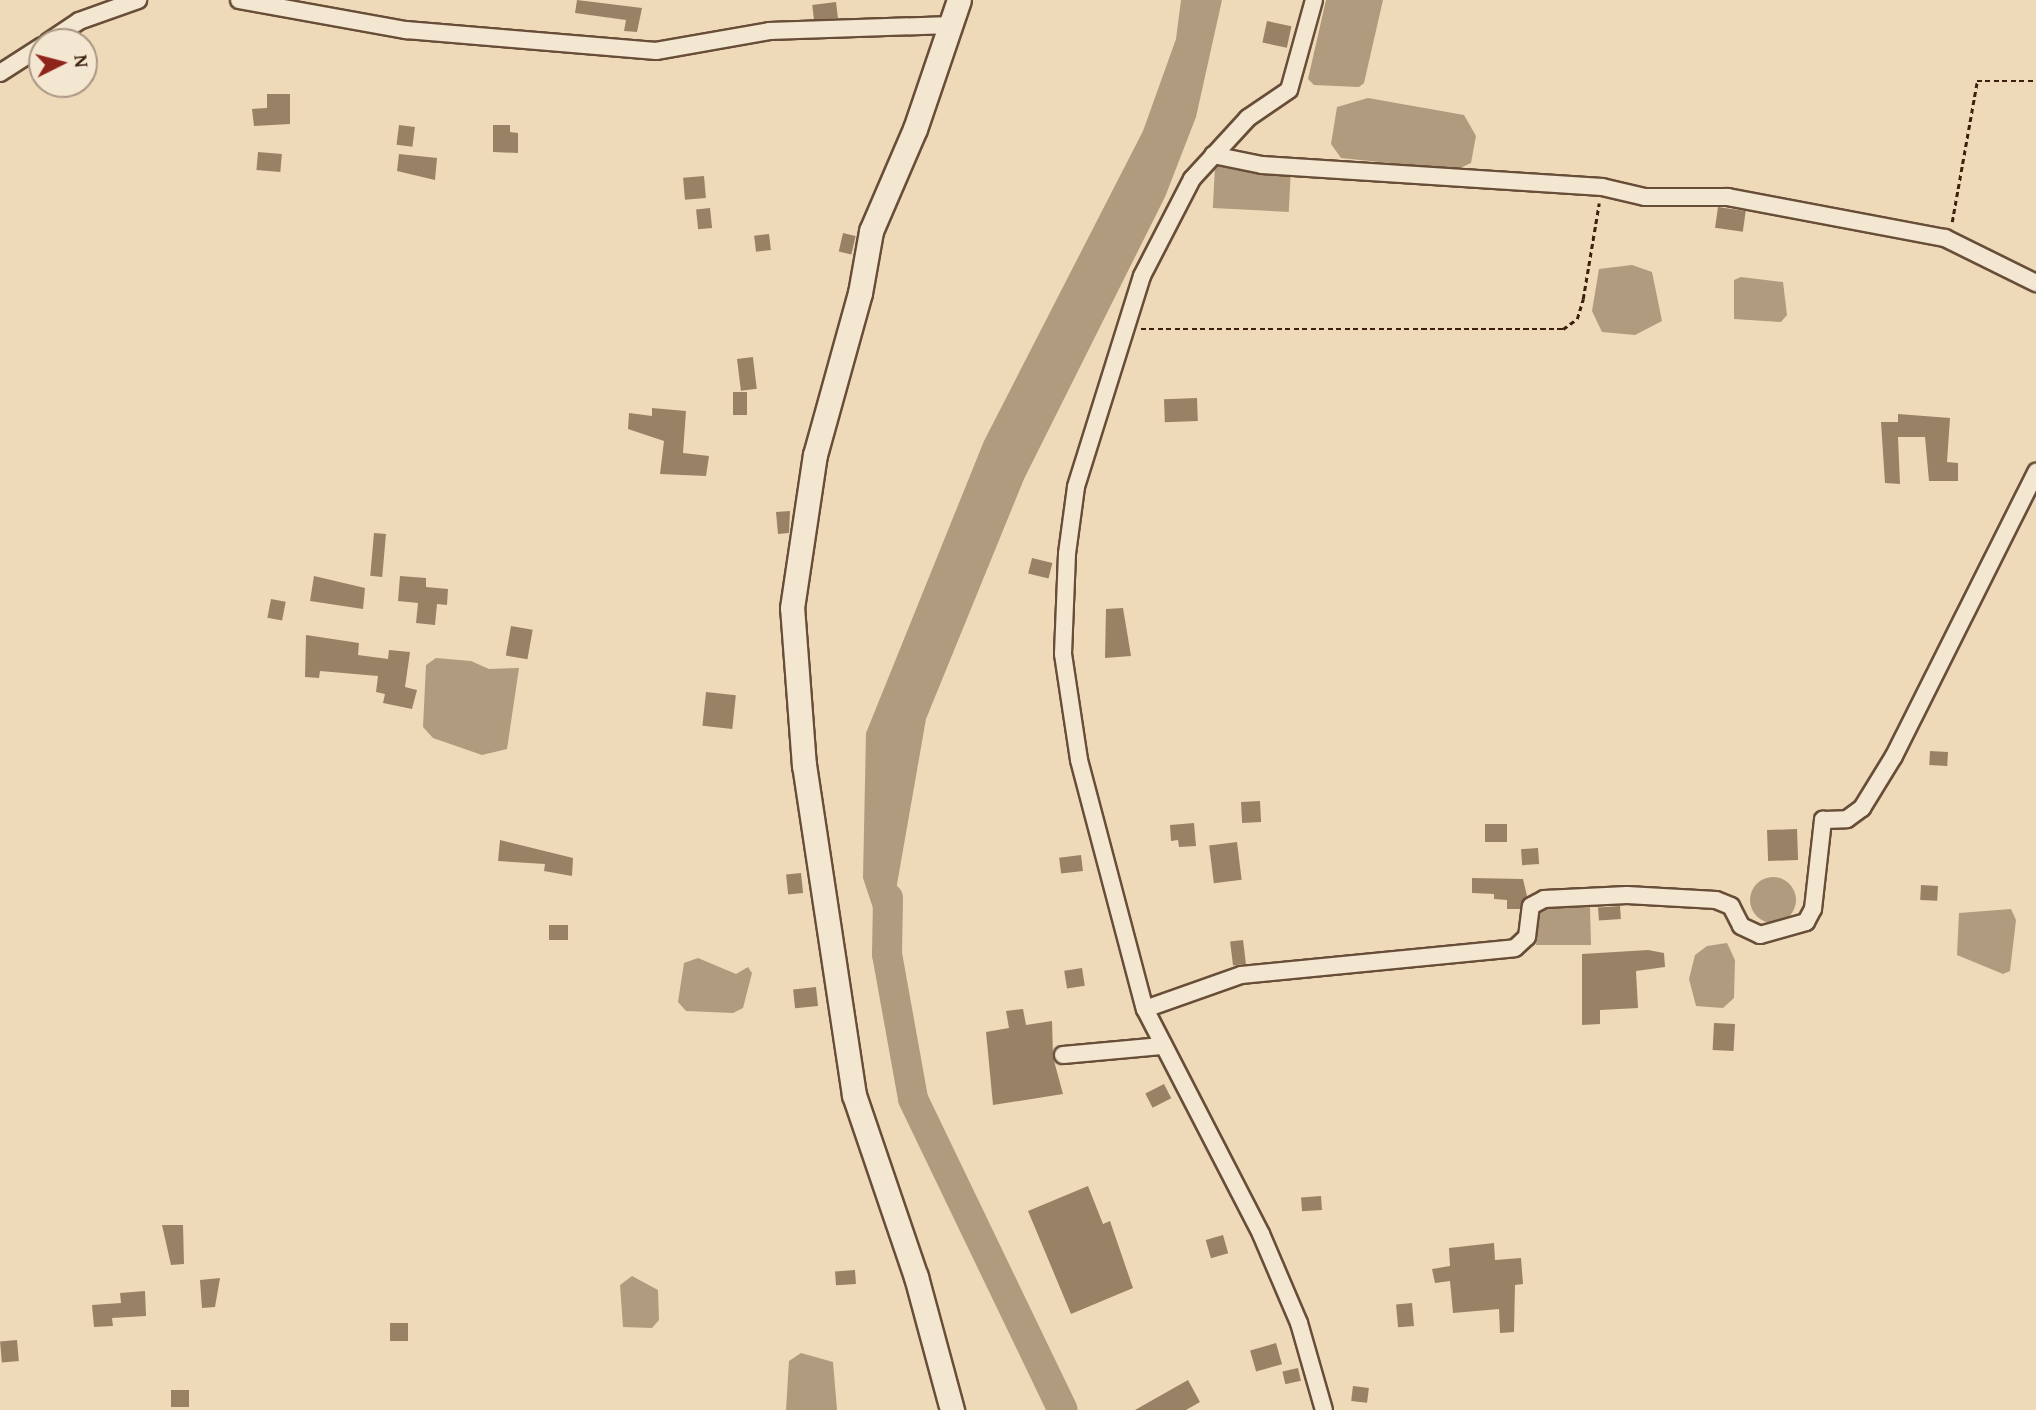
<!DOCTYPE html>
<style>
body{margin:0}
#map{position:relative;width:2036px;height:1410px;overflow:hidden;background:#eedab9;font-family:"Gentium Book Plus",serif}
div>[style]{position:absolute}
.water>*{inset:0;background:#b19b7f;transform-origin:0 0}
.round{border-radius:50%}
.river>*{height:30px;margin:-15px;padding:0 15px;transform-origin:15px;border-radius:15px;background:#b19b7f}
.building>*{inset:0;background:#998166;transform-origin:0 0}
.path>*{height:2.5px;margin-top:-1.25px;transform-origin:0;background:repeating-linear-gradient(90deg,#3c200d 0 5px,transparent 0 8.5px)}
.roads{filter:drop-shadow(2px 0 #684e38) drop-shadow(-2px 0 #684e38) drop-shadow(0 2px #684e38) drop-shadow(0 -2px #684e38)}
.street>*{height:16px;margin:-8px;padding:0 8px;transform-origin:8px;border-radius:8px;background:#f4e7d2}
.secondary>*{height:23px;margin:-11.5px;padding:0 11.5px;transform-origin:11.5px;border-radius:11.5px;background:#f4e7d2}
span{translate:-50% -50%;white-space:nowrap;text-align:center;line-height:1.15;-webkit-text-stroke:6px #f4e7d2;paint-order:stroke}
.north{position:absolute;left:28px;top:28px;width:70px;height:70px;box-sizing:border-box;background:#f4e7d2;border:2px solid #aa9783;border-radius:50%;rotate:84deg;font-size:19px;font-weight:700;line-height:28px;text-align:center;color:#3c200d}
.north::after{content:'';display:block;margin:auto;width:24px;height:32px;background:#8f2418;clip-path:polygon(50% 0,100% 100%,50% 72%,0 100%)}
</style>
<div id="map">
<div class="water">
<i style="clip-path:polygon(1181px 0,1222px 0,1196px 117px,1165px 197px,1024px 479px,926px 719px,886px 947px,863px 878px,866px 733px,984px 441px,1143px 131px,1176px 39px)"></i>
<i style="clip-path:polygon(1326px 0,1383px 0,1364px 83px,1359px 87px,1314px 85px,1308px 79px)"></i>
<i style="clip-path:polygon(1368px 98px,1464px 115px,1476px 136px,1471px 163px,1456px 170px,1341px 158px,1331px 144px,1337px 107px)"></i>
<i style="left:1215px;top:166px;width:76px;height:42px;rotate:3deg"></i>
<i style="clip-path:polygon(1632px 265px,1652px 272px,1662px 321px,1635px 335px,1602px 332px,1592px 311px,1599px 269px)"></i>
<i style="clip-path:polygon(1741px 277px,1783px 282px,1787px 315px,1781px 322px,1734px 319px,1734px 280px)"></i>
<i style="clip-path:polygon(436px 658px,471px 661px,489px 669px,519px 668px,507px 749px,482px 755px,433px 738px,423px 727px,426px 665px)"></i>
<i class="round" style="left:1750px;top:877px;width:46px;height:46px"></i>
<i style="clip-path:polygon(1582px 903px,1590px 907px,1591px 945px,1536px 945px,1540px 910px)"></i>
<i style="clip-path:polygon(2011px 909px,2016px 920px,2010px 971px,2003px 974px,1957px 955px,1959px 913px)"></i>
<i style="clip-path:polygon(1727px 943px,1735px 960px,1734px 998px,1723px 1008px,1696px 1006px,1689px 979px,1695px 955px,1707px 946px)"></i>
<i style="clip-path:polygon(698px 958px,736px 974px,748px 967px,752px 973px,743px 1008px,733px 1013px,686px 1011px,678px 1002px,684px 963px)"></i>
<i style="clip-path:polygon(632px 1276px,658px 1290px,659px 1320px,652px 1328px,623px 1327px,620px 1285px)"></i>
<i style="clip-path:polygon(801px 1353px,833px 1362px,837px 1410px,786px 1410px,789px 1361px)"></i>
</div>
<div class="river">
<i style="left:888px;top:898px;width:56px;rotate:91deg"></i>
<i style="left:887px;top:954px;width:147px;rotate:79.8deg"></i>
<i style="left:913px;top:1099px;width:345px;rotate:64.3deg"></i>
</div>
<div class="building">
<i style="clip-path:polygon(577px 0,642px 8px,637px 32px,624px 31px,626px 20px,575px 13px)"></i>
<i style="left:836px;top:2px;width:16px;height:24px;rotate:83deg"></i>
<i style="left:1267px;top:21px;width:25px;height:22px;rotate:12deg"></i>
<i style="clip-path:polygon(267px 94px,290px 94px,290px 124px,254px 126px,252px 109px,267px 108px)"></i>
<i style="left:399px;top:125px;width:16px;height:20px;rotate:7deg"></i>
<i style="clip-path:polygon(493px 125px,510px 125px,510px 132px,518px 133px,518px 153px,493px 152px)"></i>
<i style="left:258px;top:152px;width:24px;height:18px;rotate:5deg"></i>
<i style="clip-path:polygon(399px 154px,437px 158px,435px 180px,397px 171px)"></i>
<i style="left:704px;top:176px;width:22px;height:21px;rotate:85deg"></i>
<i style="left:1718px;top:207px;width:28px;height:21px;rotate:8deg"></i>
<i style="left:710px;top:208px;width:20px;height:14px;rotate:84deg"></i>
<i style="left:843px;top:233px;width:13px;height:19px;rotate:13deg"></i>
<i style="left:769px;top:234px;width:16px;height:15px;rotate:83deg"></i>
<i style="left:737px;top:359px;width:16px;height:32px;rotate:-7deg"></i>
<i style="left:733px;top:392px;width:14px;height:23px"></i>
<i style="left:1197px;top:398px;width:23px;height:33px;rotate:88deg"></i>
<i style="clip-path:polygon(652px 408px,686px 411px,683px 453px,709px 456px,706px 476px,660px 474px,664px 441px,628px 429px,629px 413px,652px 416px)"></i>
<i style="clip-path:polygon(1898px 414px,1950px 418px,1947px 462px,1958px 463px,1958px 481px,1929px 481px,1925px 437px,1898px 437px,1900px 484px,1885px 483px,1881px 422px,1898px 422px)"></i>
<i style="clip-path:polygon(790px 511px,789px 533px,778px 534px,776px 512px)"></i>
<i style="left:374px;top:533px;width:12px;height:43px;rotate:5deg"></i>
<i style="left:1032px;top:558px;width:21px;height:16px;rotate:14deg"></i>
<i style="clip-path:polygon(314px 576px,365px 588px,363px 609px,310px 601px)"></i>
<i style="clip-path:polygon(400px 576px,426px 578px,426px 587px,448px 589px,447px 605px,437px 604px,435px 625px,416px 623px,418px 603px,398px 601px)"></i>
<i style="left:271px;top:599px;width:15px;height:19px;rotate:11deg"></i>
<i style="clip-path:polygon(1123px 608px,1131px 656px,1105px 658px,1106px 609px)"></i>
<i style="left:511px;top:626px;width:22px;height:30px;rotate:10deg"></i>
<i style="clip-path:polygon(306px 635px,359px 643px,358px 655px,388px 659px,389px 650px,410px 652px,405px 687px,417px 690px,412px 709px,383px 703px,385px 694px,376px 692px,378px 676px,320px 671px,319px 678px,305px 677px)"></i>
<i style="left:706px;top:692px;width:30px;height:34px;rotate:6deg"></i>
<i style="left:1930px;top:751px;width:18px;height:14px;rotate:3deg"></i>
<i style="left:1260px;top:801px;width:21px;height:19px;rotate:87deg"></i>
<i style="clip-path:polygon(1194px 823px,1196px 846px,1179px 847px,1178px 840px,1171px 841px,1170px 825px)"></i>
<i style="left:1485px;top:824px;width:22px;height:18px"></i>
<i style="left:1797px;top:829px;width:31px;height:30px;rotate:88deg"></i>
<i style="clip-path:polygon(500px 840px,573px 858px,572px 876px,544px 871px,545px 864px,498px 861px)"></i>
<i style="left:1237px;top:842px;width:38px;height:28px;rotate:83deg"></i>
<i style="left:1538px;top:848px;width:16px;height:17px;rotate:86deg"></i>
<i style="left:1081px;top:855px;width:16px;height:22px;rotate:83deg"></i>
<i style="left:801px;top:873px;width:20px;height:15px;rotate:84deg"></i>
<i style="clip-path:polygon(1472px 878px,1523px 879px,1527px 896px,1520px 909px,1507px 909px,1507px 900px,1494px 899px,1494px 894px,1472px 893px)"></i>
<i style="left:1921px;top:885px;width:17px;height:15px;rotate:3deg"></i>
<i style="left:1620px;top:906px;width:13px;height:22px;rotate:86deg"></i>
<i style="left:549px;top:925px;width:19px;height:15px"></i>
<i style="left:1243px;top:940px;width:24px;height:13px;rotate:83deg"></i>
<i style="clip-path:polygon(1648px 950px,1664px 953px,1665px 967px,1636px 971px,1638px 1008px,1600px 1010px,1600px 1024px,1582px 1025px,1582px 954px)"></i>
<i style="left:1082px;top:968px;width:18px;height:18px;rotate:81deg"></i>
<i style="left:816px;top:987px;width:19px;height:23px;rotate:84deg"></i>
<i style="clip-path:polygon(1023px 1009px,1026px 1025px,1052px 1021px,1053px 1057px,1063px 1094px,993px 1105px,986px 1032px,1009px 1028px,1006px 1011px)"></i>
<i style="left:1714px;top:1023px;width:21px;height:27px;rotate:3deg"></i>
<i style="left:1164px;top:1084px;width:16px;height:21px;rotate:63deg"></i>
<i style="clip-path:polygon(1088px 1186px,1103px 1224px,1110px 1221px,1133px 1288px,1071px 1314px,1028px 1211px)"></i>
<i style="left:1321px;top:1196px;width:14px;height:20px;rotate:86deg"></i>
<i style="clip-path:polygon(162px 1225px,183px 1225px,184px 1264px,171px 1265px)"></i>
<i style="left:1223px;top:1235px;width:19px;height:18px;rotate:74deg"></i>
<i style="clip-path:polygon(1494px 1243px,1495px 1260px,1521px 1258px,1523px 1284px,1515px 1285px,1514px 1332px,1500px 1333px,1499px 1309px,1453px 1313px,1450px 1281px,1435px 1283px,1432px 1269px,1450px 1266px,1449px 1248px)"></i>
<i style="left:855px;top:1270px;width:14px;height:20px;rotate:86deg"></i>
<i style="clip-path:polygon(220px 1278px,215px 1307px,202px 1308px,200px 1280px)"></i>
<i style="clip-path:polygon(145px 1291px,146px 1316px,112px 1318px,113px 1326px,94px 1327px,92px 1305px,121px 1303px,120px 1293px)"></i>
<i style="left:1412px;top:1303px;width:23px;height:16px;rotate:85deg"></i>
<i style="left:390px;top:1323px;width:18px;height:18px"></i>
<i style="left:17px;top:1340px;width:21px;height:17px;rotate:85deg"></i>
<i style="left:1276px;top:1343px;width:22px;height:27px;rotate:74deg"></i>
<i style="left:1298px;top:1368px;width:13px;height:16px;rotate:77deg"></i>
<i style="clip-path:polygon(1188px 1380px,1200px 1402px,1186px 1410px,1135px 1410px)"></i>
<i style="left:1353px;top:1386px;width:16px;height:15px;rotate:7deg"></i>
<i style="left:189px;top:1390px;width:17px;height:18px;rotate:90deg"></i>
</div>
<div class="path">
<i style="left:1952px;top:222px;width:143px;rotate:-79.9deg"></i>
<i style="left:1977px;top:81px;width:59px"></i>
<i style="left:1141px;top:329px;width:422px"></i>
<i style="left:1563px;top:329px;width:17px;rotate:-36deg"></i>
<i style="left:1577px;top:319px;width:21px;rotate:-73deg"></i>
<i style="left:1583px;top:299px;width:97px;rotate:-80.5deg"></i>
</div>
<div class="roads">
<div class="street">
<i style="left:239px;top:0;width:170px;rotate:10.2deg"></i>
<i style="left:406px;top:30px;width:251px;rotate:4.8deg"></i>
<i style="left:656px;top:51px;width:115px;rotate:-10deg"></i>
<i style="left:769px;top:31px;width:183px;rotate:-1.9deg"></i>
<i style="left:1314px;top:0;width:93px;rotate:105.5deg"></i>
<i style="left:1289px;top:90px;width:50px;rotate:145.7deg"></i>
<i style="left:1248px;top:118px;width:83px;rotate:132.6deg"></i>
<i style="left:1192px;top:179px;width:109px;rotate:117.3deg"></i>
<i style="left:1142px;top:276px;width:221px;rotate:107.4deg"></i>
<i style="left:1076px;top:487px;width:68px;rotate:97.7deg"></i>
<i style="left:1067px;top:554px;width:100px;rotate:92.3deg"></i>
<i style="left:1063px;top:654px;width:107px;rotate:81.4deg"></i>
<i style="left:1079px;top:760px;width:258px;rotate:75.2deg"></i>
<i style="left:1145px;top:1009px;width:253px;rotate:62.7deg"></i>
<i style="left:1261px;top:1234px;width:97px;rotate:66.9deg"></i>
<i style="left:1299px;top:1323px;width:91px;rotate:74deg"></i>
<i style="left:48px;top:42px;width:37px;rotate:-34deg"></i>
<i style="left:79px;top:21px;width:63px;rotate:-19.6deg"></i>
<i style="left:0;top:73px;width:50px;rotate:-32.7deg"></i>
<i style="left:1213px;top:155px;width:50px;rotate:11.5deg"></i>
<i style="left:1262px;top:165px;width:341px;rotate:3.7deg"></i>
<i style="left:1602px;top:187px;width:44px;rotate:13.1deg"></i>
<i style="left:1645px;top:197px;width:83px"></i>
<i style="left:1728px;top:197px;width:221px;rotate:10.7deg"></i>
<i style="left:1945px;top:238px;width:102px;rotate:26.3deg"></i>
<i style="left:1145px;top:1009px;width:102px;rotate:-19.5deg"></i>
<i style="left:1241px;top:975px;width:275px;rotate:-5.6deg"></i>
<i style="left:1515px;top:948px;width:16px;rotate:-43deg"></i>
<i style="left:1527px;top:937px;width:31px;rotate:-83deg"></i>
<i style="left:1531px;top:906px;width:15px;rotate:-28deg"></i>
<i style="left:1544px;top:899px;width:83px;rotate:-2.8deg"></i>
<i style="left:1627px;top:895px;width:89px;rotate:3.2deg"></i>
<i style="left:1716px;top:900px;width:16px;rotate:22deg"></i>
<i style="left:1731px;top:906px;width:22px;rotate:63deg"></i>
<i style="left:1741px;top:926px;width:21px;rotate:25deg"></i>
<i style="left:1760px;top:935px;width:48px;rotate:-15.8deg"></i>
<i style="left:1806px;top:922px;width:15px;rotate:-62deg"></i>
<i style="left:1813px;top:909px;width:90px;rotate:-83.6deg"></i>
<i style="left:1823px;top:820px;width:24px;rotate:-2deg"></i>
<i style="left:1847px;top:819px;width:19px;rotate:-36deg"></i>
<i style="left:1862px;top:808px;width:61px;rotate:-58.4deg"></i>
<i style="left:1894px;top:756px;width:318px;rotate:-63.4deg"></i>
<i style="left:1063px;top:1055px;width:99px;rotate:-5.2deg"></i>
</div>
<div class="secondary">
<i style="left:952px;top:1410px;width:138px;rotate:-105.1deg"></i>
<i style="left:916px;top:1277px;width:192px;rotate:-108.8deg"></i>
<i style="left:854px;top:1095px;width:333px;rotate:-98.6deg"></i>
<i style="left:804px;top:766px;width:158px;rotate:-94.3deg"></i>
<i style="left:792px;top:608px;width:155px;rotate:-81.5deg"></i>
<i style="left:815px;top:455px;width:168px;rotate:-74.5deg"></i>
<i style="left:860px;top:293px;width:63px;rotate:-79.9deg"></i>
<i style="left:871px;top:231px;width:111px;rotate:-66.7deg"></i>
<i style="left:915px;top:129px;width:136px;rotate:-71.2deg"></i>
</div>
</div>
<div class="north">N</div>
</div>
